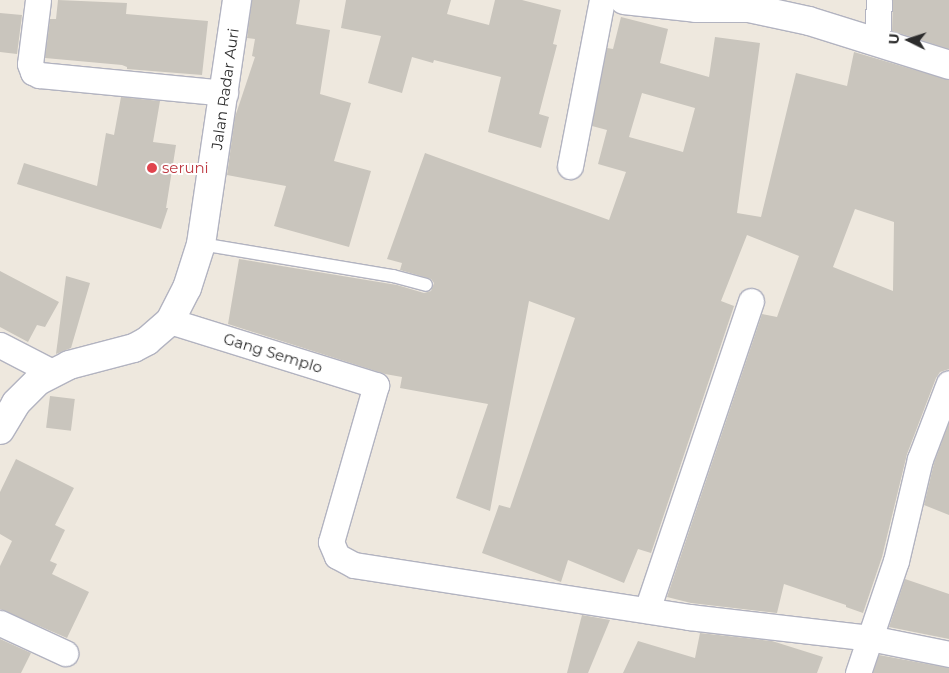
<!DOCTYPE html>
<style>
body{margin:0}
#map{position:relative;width:949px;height:673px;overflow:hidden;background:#eee8de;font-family:Montserrat,sans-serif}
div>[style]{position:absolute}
.building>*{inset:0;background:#c9c5bd;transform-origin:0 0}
.roads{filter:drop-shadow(1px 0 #b2b3c0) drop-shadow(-1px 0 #b2b3c0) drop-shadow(0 1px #b2b3c0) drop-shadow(0 -1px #b2b3c0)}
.lane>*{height:12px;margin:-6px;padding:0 6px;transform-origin:6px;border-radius:6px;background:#fff}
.street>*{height:25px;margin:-12.5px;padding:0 12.5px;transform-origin:12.5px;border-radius:12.5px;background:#fff}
.secondary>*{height:28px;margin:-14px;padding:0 14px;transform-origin:14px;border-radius:14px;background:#fff}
.dots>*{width:14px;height:14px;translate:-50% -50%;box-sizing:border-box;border:2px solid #fff;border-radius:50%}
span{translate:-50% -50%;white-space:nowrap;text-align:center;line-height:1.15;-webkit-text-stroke:4px #fff;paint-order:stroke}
.street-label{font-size:15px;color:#2c2c2c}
.health-label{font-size:15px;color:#be3a42}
.left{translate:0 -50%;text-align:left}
.north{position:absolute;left:884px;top:15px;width:50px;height:50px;-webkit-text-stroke:4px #fff;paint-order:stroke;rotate:274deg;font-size:14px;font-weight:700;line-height:20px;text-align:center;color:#2c2c2c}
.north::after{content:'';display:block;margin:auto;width:18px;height:22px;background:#2c2c2c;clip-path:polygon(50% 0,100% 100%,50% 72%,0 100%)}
</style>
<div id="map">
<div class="building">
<i style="clip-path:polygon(58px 0,127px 3px,126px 14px,208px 21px,202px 75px,127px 69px,127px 67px,122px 65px,45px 58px,50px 19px,56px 19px)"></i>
<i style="clip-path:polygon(252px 0,300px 0,296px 24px,330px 30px,320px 94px,351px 103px,334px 161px,371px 171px,349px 247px,274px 226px,286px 186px,227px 175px,235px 117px,255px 57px,252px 56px,255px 39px,247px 38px)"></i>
<i style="clip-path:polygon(346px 0,451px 0,447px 14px,489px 25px,495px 0,522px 0,561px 10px,553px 44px,557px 45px,539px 114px,549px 117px,541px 148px,488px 132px,501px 77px,434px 60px,433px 63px,412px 57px,402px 93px,368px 83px,381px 36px,341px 28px)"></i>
<i style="clip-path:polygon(893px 0,949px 0,949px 49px,892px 31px)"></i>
<i style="clip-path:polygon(0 13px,22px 15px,17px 54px,0 52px)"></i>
<i style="clip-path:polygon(evenodd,621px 17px,668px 29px,660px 63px,709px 77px,715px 37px,760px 43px,737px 213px,761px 217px,796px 73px,847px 86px,854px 52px,949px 80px,949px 369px,940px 372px,936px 378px,907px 454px,882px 557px,863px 613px,846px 607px,846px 605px,784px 584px,777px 613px,691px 603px,667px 597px,762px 314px,777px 317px,799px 256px,747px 235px,721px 301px,734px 306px,651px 553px,638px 549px,624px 583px,568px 560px,561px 582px,482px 553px,499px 505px,510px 508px,575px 318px,529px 301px,490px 511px,456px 498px,488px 404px,400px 388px,402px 377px,385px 374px,228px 324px,239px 259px,397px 285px,424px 293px,431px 291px,434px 283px,431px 279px,400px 270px,402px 263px,387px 259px,425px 153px,609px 220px,626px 172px,598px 164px,607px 130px,592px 126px,607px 48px,613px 49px,621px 17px,642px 93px,695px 108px,683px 152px,629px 137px,642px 93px,621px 17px,855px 209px,894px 222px,893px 291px,833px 267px,855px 209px)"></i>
<i style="clip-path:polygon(121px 97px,160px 101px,153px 142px,176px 145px,166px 208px,168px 208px,161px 229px,17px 184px,24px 163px,97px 186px,106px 133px,114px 135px)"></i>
<i style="clip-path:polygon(0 271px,59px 302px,45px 327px,37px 325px,28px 342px,0 327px)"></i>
<i style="clip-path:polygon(66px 276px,90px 283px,71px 348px,56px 354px)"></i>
<i style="left:50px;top:396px;width:25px;height:32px;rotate:7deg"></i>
<i style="clip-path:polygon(949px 423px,949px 515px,924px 505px,934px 463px)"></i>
<i style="clip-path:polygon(16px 459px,74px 488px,55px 525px,65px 530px,50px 561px,57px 564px,52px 574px,89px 592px,67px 638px,0 609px,0 566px,12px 541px,0 534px,0 492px)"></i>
<i style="clip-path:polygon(905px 579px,949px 594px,949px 639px,889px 627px)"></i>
<i style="clip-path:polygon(582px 615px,610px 620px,588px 673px,567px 673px)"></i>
<i style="clip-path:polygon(700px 633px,772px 641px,823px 657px,817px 673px,623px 673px,638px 641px,695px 658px)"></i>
<i style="clip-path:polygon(0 639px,31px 653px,21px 673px,0 673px)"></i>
<i style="clip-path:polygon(879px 655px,949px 668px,949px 673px,873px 673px)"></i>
</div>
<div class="roads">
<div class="lane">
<i style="left:201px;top:244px;width:195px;rotate:9.5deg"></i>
<i style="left:393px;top:276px;width:34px;rotate:15deg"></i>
</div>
<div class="street">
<i style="left:38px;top:0;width:64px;rotate:97.1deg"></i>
<i style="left:30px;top:64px;width:9px;rotate:69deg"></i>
<i style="left:33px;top:72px;width:7px;rotate:27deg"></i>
<i style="left:39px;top:75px;width:187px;rotate:5.5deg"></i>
<i style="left:877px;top:41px;width:41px;rotate:-87.2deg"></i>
<i style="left:570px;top:166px;width:169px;rotate:-79.1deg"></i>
<i style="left:170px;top:321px;width:216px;rotate:17.3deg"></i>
<i style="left:376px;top:385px;width:163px;rotate:106deg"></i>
<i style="left:331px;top:542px;width:15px;rotate:67deg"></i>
<i style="left:337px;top:556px;width:19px;rotate:28deg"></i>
<i style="left:354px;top:565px;width:339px;rotate:8.8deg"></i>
<i style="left:689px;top:617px;width:182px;rotate:6.6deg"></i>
<i style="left:870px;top:638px;width:81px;rotate:11.4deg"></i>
<i style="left:0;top:345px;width:59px;rotate:27.4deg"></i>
<i style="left:647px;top:610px;width:326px;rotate:-71.4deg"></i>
<i style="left:0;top:623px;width:72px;rotate:24.8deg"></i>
<i style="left:858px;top:673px;width:118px;rotate:-71.3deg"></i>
<i style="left:896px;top:561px;width:105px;rotate:-76.8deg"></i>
<i style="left:920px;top:459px;width:81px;rotate:-69.1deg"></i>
</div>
<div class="secondary">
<i style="left:624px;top:0;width:72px;rotate:6.3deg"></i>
<i style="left:696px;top:8px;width:53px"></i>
<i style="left:749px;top:8px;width:61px;rotate:12.2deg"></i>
<i style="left:809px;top:21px;width:147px;rotate:17.4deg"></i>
<i style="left:0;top:430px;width:31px;rotate:-59deg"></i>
<i style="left:16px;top:403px;width:31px;rotate:-45deg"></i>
<i style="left:38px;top:381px;width:35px;rotate:-27deg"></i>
<i style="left:69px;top:365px;width:67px;rotate:-14.7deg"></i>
<i style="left:134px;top:348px;width:15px;rotate:-28deg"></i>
<i style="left:147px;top:341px;width:30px;rotate:-41deg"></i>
<i style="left:170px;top:321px;width:37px;rotate:-63deg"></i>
<i style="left:187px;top:288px;width:46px;rotate:-72.3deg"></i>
<i style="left:201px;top:244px;width:247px;rotate:-81.6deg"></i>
</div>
</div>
<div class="dots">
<i style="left:152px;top:168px;background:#e0444e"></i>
</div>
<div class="street-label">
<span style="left:225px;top:89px;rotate:-82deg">Jalan Radar Auri</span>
<span style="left:273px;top:353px;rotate:17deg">Gang Semplo</span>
</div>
<div class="health-label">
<span class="left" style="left:162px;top:168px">seruni</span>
</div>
<div class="north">U</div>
</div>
